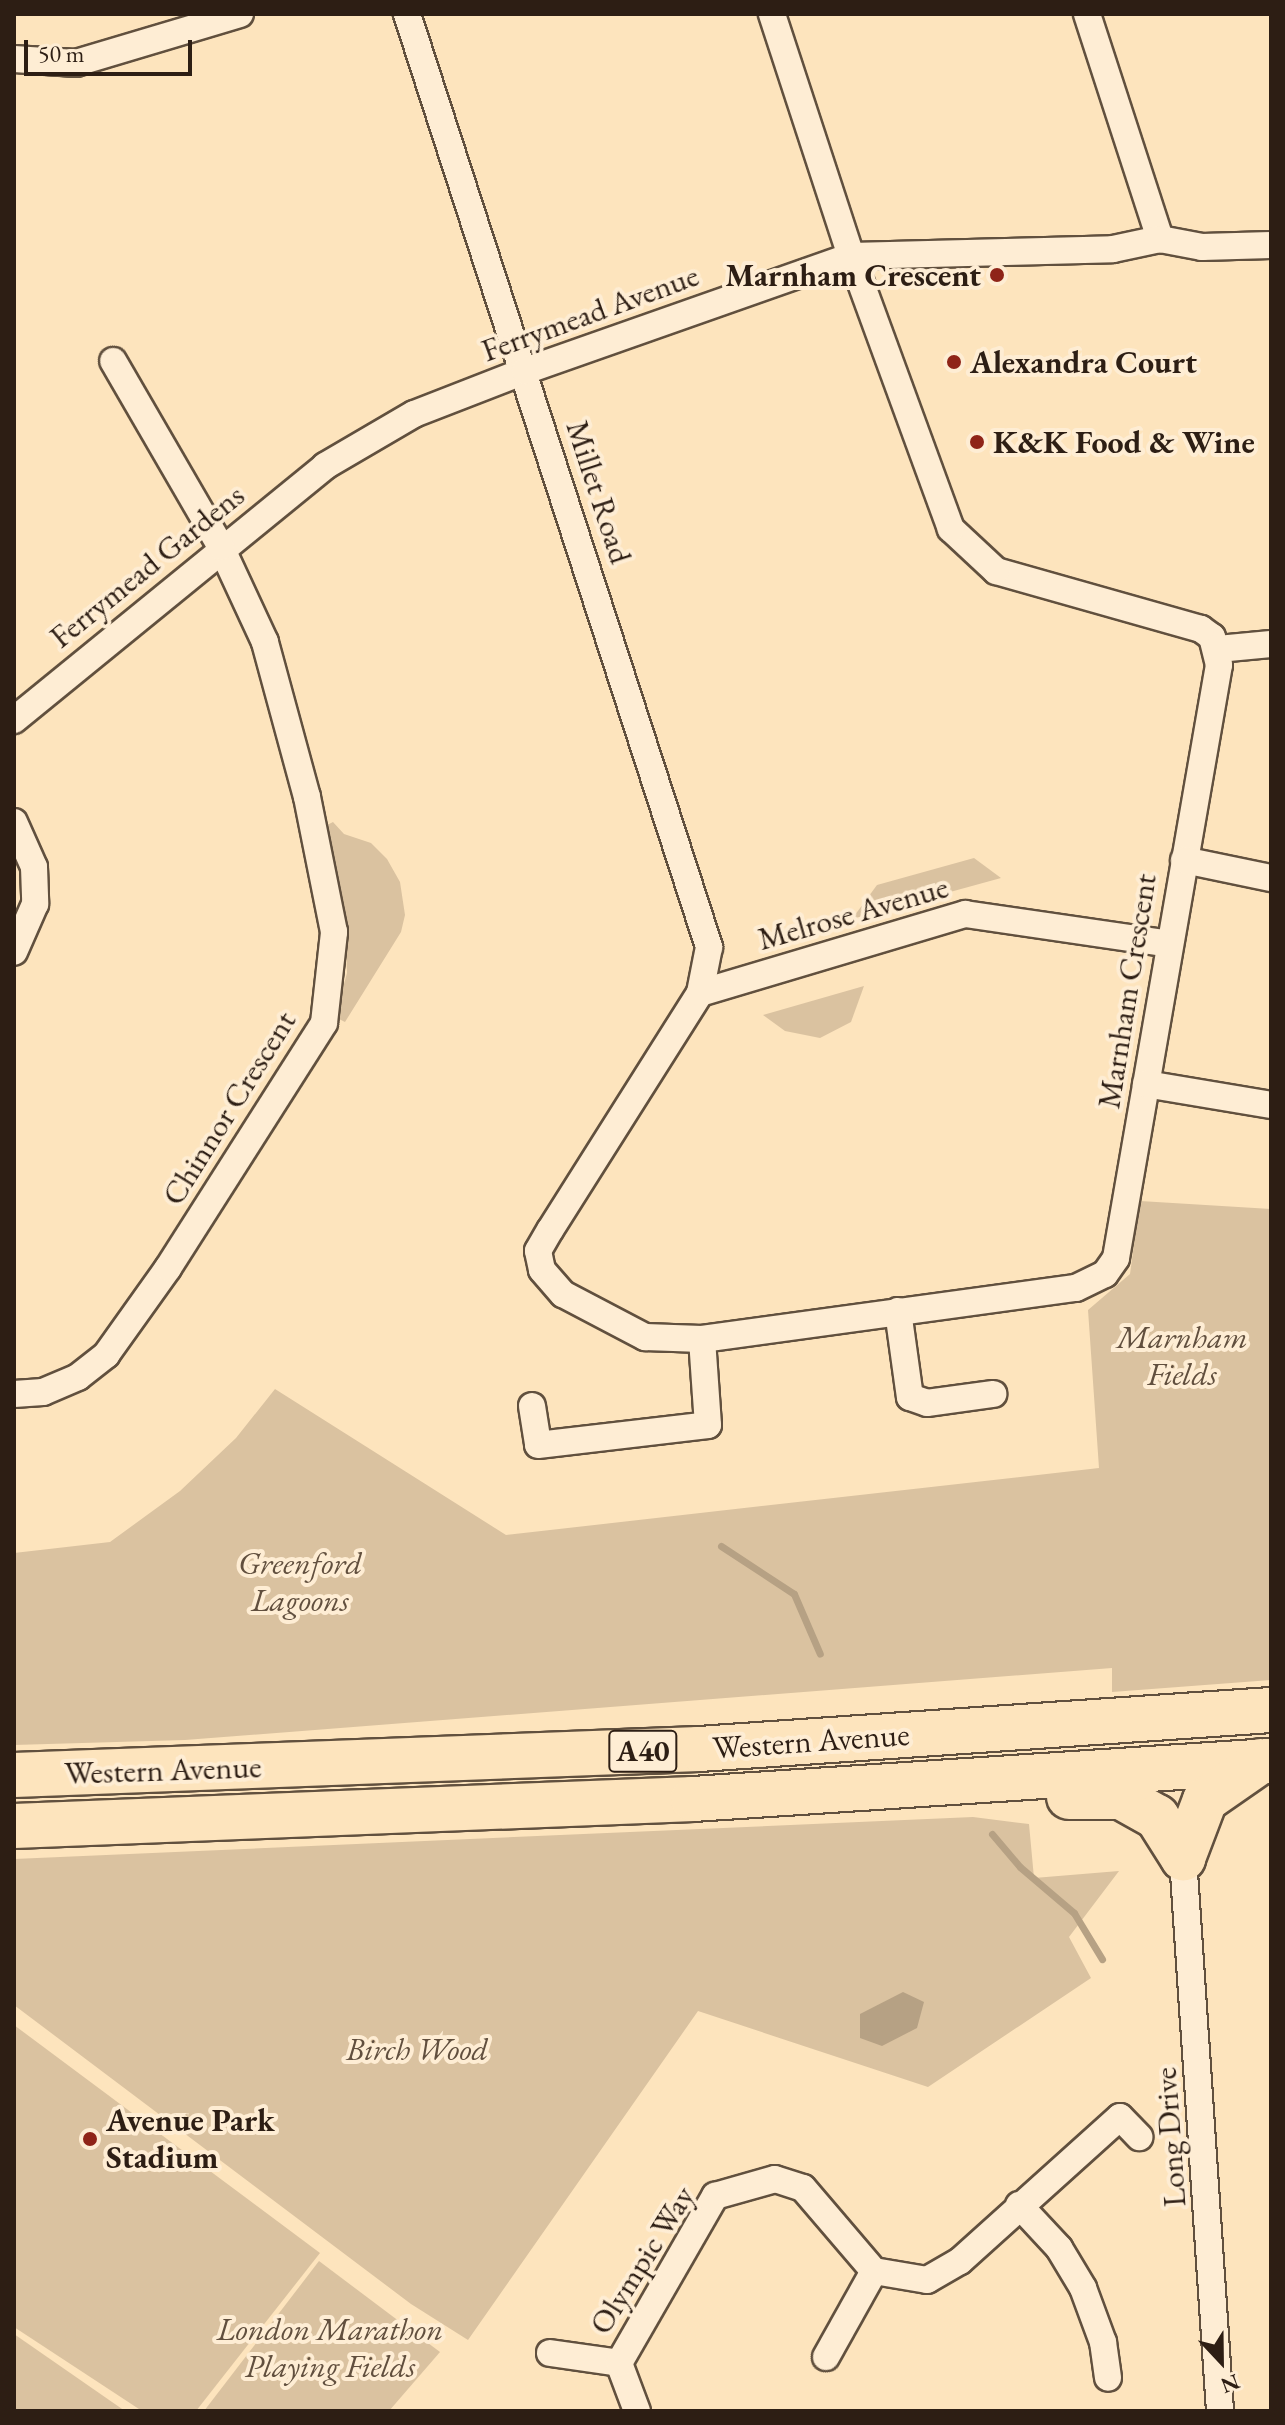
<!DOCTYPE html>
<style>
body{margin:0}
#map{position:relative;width:1285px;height:2425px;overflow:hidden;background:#fde4bd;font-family:"EB Garamond",serif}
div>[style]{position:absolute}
.green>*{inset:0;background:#dac2a0}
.water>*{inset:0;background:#b6a184}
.stream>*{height:7px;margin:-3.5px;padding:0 3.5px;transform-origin:3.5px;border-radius:3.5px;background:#b6a184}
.roads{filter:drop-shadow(2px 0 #61503e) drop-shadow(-2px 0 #61503e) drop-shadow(0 2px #61503e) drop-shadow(0 -2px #61503e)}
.street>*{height:26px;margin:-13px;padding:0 13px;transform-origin:13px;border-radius:13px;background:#feedd4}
.highway>*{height:44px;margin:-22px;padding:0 22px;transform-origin:22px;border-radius:22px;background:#fde4bd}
.dots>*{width:22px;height:22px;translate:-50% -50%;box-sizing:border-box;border:4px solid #feedd4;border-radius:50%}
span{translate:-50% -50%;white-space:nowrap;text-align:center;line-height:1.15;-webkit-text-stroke:8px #feedd4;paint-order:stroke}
.shield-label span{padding:2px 6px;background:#feedd4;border:2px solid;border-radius:6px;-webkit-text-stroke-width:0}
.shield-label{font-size:30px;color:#2d1e14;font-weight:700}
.poi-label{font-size:32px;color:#2d1e14;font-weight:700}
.right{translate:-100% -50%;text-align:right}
.left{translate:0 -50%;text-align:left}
.street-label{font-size:32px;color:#2d1e14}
.park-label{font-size:32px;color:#614f3e;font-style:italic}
.frame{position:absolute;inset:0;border:16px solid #2d1e14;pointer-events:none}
.north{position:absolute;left:1181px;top:2321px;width:80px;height:80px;-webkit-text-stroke:6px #feedd4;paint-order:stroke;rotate:158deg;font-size:22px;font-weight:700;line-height:32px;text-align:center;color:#2d1e14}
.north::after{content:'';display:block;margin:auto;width:28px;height:36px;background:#2d1e14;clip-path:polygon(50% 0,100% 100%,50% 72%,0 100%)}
.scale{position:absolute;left:24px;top:40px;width:168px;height:36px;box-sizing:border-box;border:4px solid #2d1e14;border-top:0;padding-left:10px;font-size:24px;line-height:28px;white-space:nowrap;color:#2d1e14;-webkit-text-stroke:6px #feedd4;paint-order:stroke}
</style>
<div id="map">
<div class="green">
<i style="clip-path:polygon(333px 822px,344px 834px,371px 843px,387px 859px,400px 882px,405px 915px,401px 932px,345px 1022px,335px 1017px,347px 973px,345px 909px,327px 825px)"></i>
<i style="clip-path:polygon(974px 858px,1001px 878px,852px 919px,877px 885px)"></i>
<i style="clip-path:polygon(864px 986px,851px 1022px,820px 1038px,785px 1031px,763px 1015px)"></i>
<i style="clip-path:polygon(1140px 1201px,1271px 1209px,1271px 1680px,1112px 1692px,1112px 1668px,185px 1740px,14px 1745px,14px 1553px,110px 1542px,180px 1491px,236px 1438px,275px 1389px,506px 1535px,1099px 1468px,1088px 1310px,1130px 1274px)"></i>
<i style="clip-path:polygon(973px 1817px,1029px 1824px,1034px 1878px,1119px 1871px,1069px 1937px,1091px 1978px,928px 2087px,698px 2011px,468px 2340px,411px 2304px,14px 2005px,14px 1859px)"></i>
<i style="clip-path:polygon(14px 2025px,320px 2253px,196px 2411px,142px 2411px,14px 2327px)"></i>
<i style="clip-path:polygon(319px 2261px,440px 2352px,389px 2411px,204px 2411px)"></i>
<i style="clip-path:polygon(14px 2334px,125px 2411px,14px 2411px)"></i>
</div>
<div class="water">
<i style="clip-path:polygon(903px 1992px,924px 2002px,917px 2028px,882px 2046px,860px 2038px,860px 2014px)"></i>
</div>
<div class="stream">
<i style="left:721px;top:1546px;width:87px;rotate:33.3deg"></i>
<i style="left:794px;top:1594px;width:65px;rotate:66.6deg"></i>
<i style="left:992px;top:1834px;width:43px;rotate:49.7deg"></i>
<i style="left:1020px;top:1867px;width:71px;rotate:40.4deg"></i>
<i style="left:1074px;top:1913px;width:54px;rotate:58.7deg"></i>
</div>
<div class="roads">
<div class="street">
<i style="left:407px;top:14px;width:981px;rotate:72.06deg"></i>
<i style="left:709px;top:947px;width:47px;rotate:101.1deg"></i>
<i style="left:700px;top:993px;width:280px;rotate:122.3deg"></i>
<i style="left:550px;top:1230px;width:24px;rotate:120deg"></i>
<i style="left:538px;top:1251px;width:19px;rotate:78deg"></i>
<i style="left:542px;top:1270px;width:32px;rotate:49deg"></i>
<i style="left:563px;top:1294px;width:93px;rotate:27.7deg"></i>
<i style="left:645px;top:1337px;width:57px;rotate:2deg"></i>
<i style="left:702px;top:1339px;width:377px;rotate:-7.8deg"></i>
<i style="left:1076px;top:1288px;width:32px;rotate:-26deg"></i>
<i style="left:1105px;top:1274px;width:19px;rotate:-55deg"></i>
<i style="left:1116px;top:1258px;width:602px;rotate:-80.15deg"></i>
<i style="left:1219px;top:665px;width:29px;rotate:-104deg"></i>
<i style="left:1212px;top:637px;width:14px;rotate:-144deg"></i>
<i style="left:1201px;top:629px;width:213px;rotate:-164.2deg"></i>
<i style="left:996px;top:571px;width:62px;rotate:-137deg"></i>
<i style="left:951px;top:529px;width:291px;rotate:-110.1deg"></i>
<i style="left:851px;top:256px;width:255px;rotate:-108.1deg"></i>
<i style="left:1087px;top:14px;width:237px;rotate:72deg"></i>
<i style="left:14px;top:59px;width:62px;rotate:3.7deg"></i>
<i style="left:76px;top:63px;width:171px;rotate:-16.6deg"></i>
<i style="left:1218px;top:649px;width:53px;rotate:-5.4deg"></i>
<i style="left:14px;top:720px;width:402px;rotate:-39.2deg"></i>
<i style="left:325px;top:466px;width:103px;rotate:-30.3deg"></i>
<i style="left:414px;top:414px;width:119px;rotate:-21.2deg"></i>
<i style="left:525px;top:371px;width:346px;rotate:-19.4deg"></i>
<i style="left:851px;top:256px;width:262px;rotate:-1.5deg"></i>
<i style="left:1113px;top:249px;width:48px;rotate:-12deg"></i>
<i style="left:1160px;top:239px;width:43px;rotate:10.8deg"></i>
<i style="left:1202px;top:247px;width:69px;rotate:-1.7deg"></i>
<i style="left:14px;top:822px;width:49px;rotate:66deg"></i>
<i style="left:34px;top:867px;width:37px;rotate:88deg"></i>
<i style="left:35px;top:904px;width:52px;rotate:113.6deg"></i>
<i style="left:1184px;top:860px;width:89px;rotate:11.7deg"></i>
<i style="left:700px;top:993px;width:277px;rotate:-16.6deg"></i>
<i style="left:965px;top:914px;width:207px;rotate:8.3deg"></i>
<i style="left:1146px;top:1084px;width:127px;rotate:9.5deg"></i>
<i style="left:898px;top:1311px;width:87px;rotate:82.1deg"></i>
<i style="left:910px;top:1397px;width:18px;rotate:19deg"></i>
<i style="left:927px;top:1403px;width:67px;rotate:-7.8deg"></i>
<i style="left:14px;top:1394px;width:29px;rotate:-4deg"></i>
<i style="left:43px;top:1392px;width:38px;rotate:-23deg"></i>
<i style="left:78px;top:1377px;width:36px;rotate:-38deg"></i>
<i style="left:106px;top:1355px;width:107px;rotate:-54.5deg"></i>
<i style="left:168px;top:1268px;width:290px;rotate:-57.5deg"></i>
<i style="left:324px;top:1023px;width:92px;rotate:-83.7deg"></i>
<i style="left:334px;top:932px;width:138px;rotate:-101.3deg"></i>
<i style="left:307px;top:797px;width:161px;rotate:-105.2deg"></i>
<i style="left:265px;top:642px;width:105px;rotate:-114.9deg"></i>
<i style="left:221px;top:547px;width:215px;rotate:-120.1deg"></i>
<i style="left:532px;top:1406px;width:39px;rotate:81deg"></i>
<i style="left:538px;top:1445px;width:171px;rotate:-6.7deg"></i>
<i style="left:708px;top:1425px;width:86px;rotate:-94deg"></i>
<i style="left:1183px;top:1858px;width:554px;rotate:86.17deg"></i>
<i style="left:1019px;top:2205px;width:59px;rotate:47.1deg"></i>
<i style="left:1059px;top:2248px;width:47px;rotate:59deg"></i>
<i style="left:1083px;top:2288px;width:58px;rotate:69.7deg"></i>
<i style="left:1103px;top:2342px;width:36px;rotate:82deg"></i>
<i style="left:550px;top:2353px;width:70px;rotate:8.2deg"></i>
<i style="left:826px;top:2357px;width:98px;rotate:-60.8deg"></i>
<i style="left:637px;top:2411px;width:51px;rotate:-110.6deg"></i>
<i style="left:619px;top:2363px;width:193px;rotate:-60.1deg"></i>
<i style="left:715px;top:2196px;width:62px;rotate:-15.8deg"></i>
<i style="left:775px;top:2179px;width:29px;rotate:18deg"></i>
<i style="left:803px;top:2188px;width:109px;rotate:49.5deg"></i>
<i style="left:874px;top:2271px;width:54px;rotate:9.6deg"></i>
<i style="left:927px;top:2280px;width:38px;rotate:-30deg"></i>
<i style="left:960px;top:2261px;width:215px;rotate:-42deg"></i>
<i style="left:1120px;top:2117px;width:28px;rotate:46deg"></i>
</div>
<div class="highway">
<i style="left:14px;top:1775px;width:685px;rotate:-2.17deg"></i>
<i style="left:699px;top:1749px;width:573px;rotate:-3.9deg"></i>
<i style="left:1069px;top:1797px;width:52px"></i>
<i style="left:1121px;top:1797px;width:41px;rotate:29.1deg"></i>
<i style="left:1157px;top:1817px;width:49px;rotate:57.6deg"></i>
<i style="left:14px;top:1826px;width:680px;rotate:-2.28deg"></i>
<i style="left:693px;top:1799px;width:579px;rotate:-3.76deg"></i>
<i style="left:1183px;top:1858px;width:62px;rotate:-69.2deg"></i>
<i style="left:1205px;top:1800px;width:68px;rotate:-34.9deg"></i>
</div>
</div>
<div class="dots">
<i style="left:997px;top:275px;background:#8f2418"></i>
<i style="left:954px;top:362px;background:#8f2418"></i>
<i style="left:977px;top:442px;background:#8f2418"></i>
<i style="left:90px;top:2139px;background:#8f2418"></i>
</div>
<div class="shield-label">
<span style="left:643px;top:1751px">A40</span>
</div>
<div class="poi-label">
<span class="right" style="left:981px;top:275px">Marnham Crescent</span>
<span class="left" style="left:970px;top:362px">Alexandra Court</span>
<span class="left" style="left:993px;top:442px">K&amp;K Food &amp; Wine</span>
<span class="left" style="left:106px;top:2139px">Avenue Park<br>Stadium</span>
</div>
<div class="street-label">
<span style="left:590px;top:313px;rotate:-20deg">Ferrymead Avenue</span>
<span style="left:599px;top:492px;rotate:72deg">Millet Road</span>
<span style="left:147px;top:566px;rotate:-39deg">Ferrymead Gardens</span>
<span style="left:853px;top:913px;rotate:-16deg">Melrose Avenue</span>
<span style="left:1127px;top:991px;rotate:-81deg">Marnham Crescent</span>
<span style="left:229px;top:1108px;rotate:-58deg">Chinnor Crescent</span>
<span style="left:811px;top:1741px;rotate:-4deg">Western Avenue</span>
<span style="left:163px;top:1770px;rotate:-2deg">Western Avenue</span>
<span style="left:1170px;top:2137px;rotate:-94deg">Long Drive</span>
<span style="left:642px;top:2260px;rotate:-58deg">Olympic Way</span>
</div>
<div class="park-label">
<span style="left:1182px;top:1356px">Marnham<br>Fields</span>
<span style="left:300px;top:1582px">Greenford<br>Lagoons</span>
<span style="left:417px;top:2049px">Birch Wood</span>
<span style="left:330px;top:2348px">London Marathon<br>Playing Fields</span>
</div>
<div class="frame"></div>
<div class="north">N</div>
<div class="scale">50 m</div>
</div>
